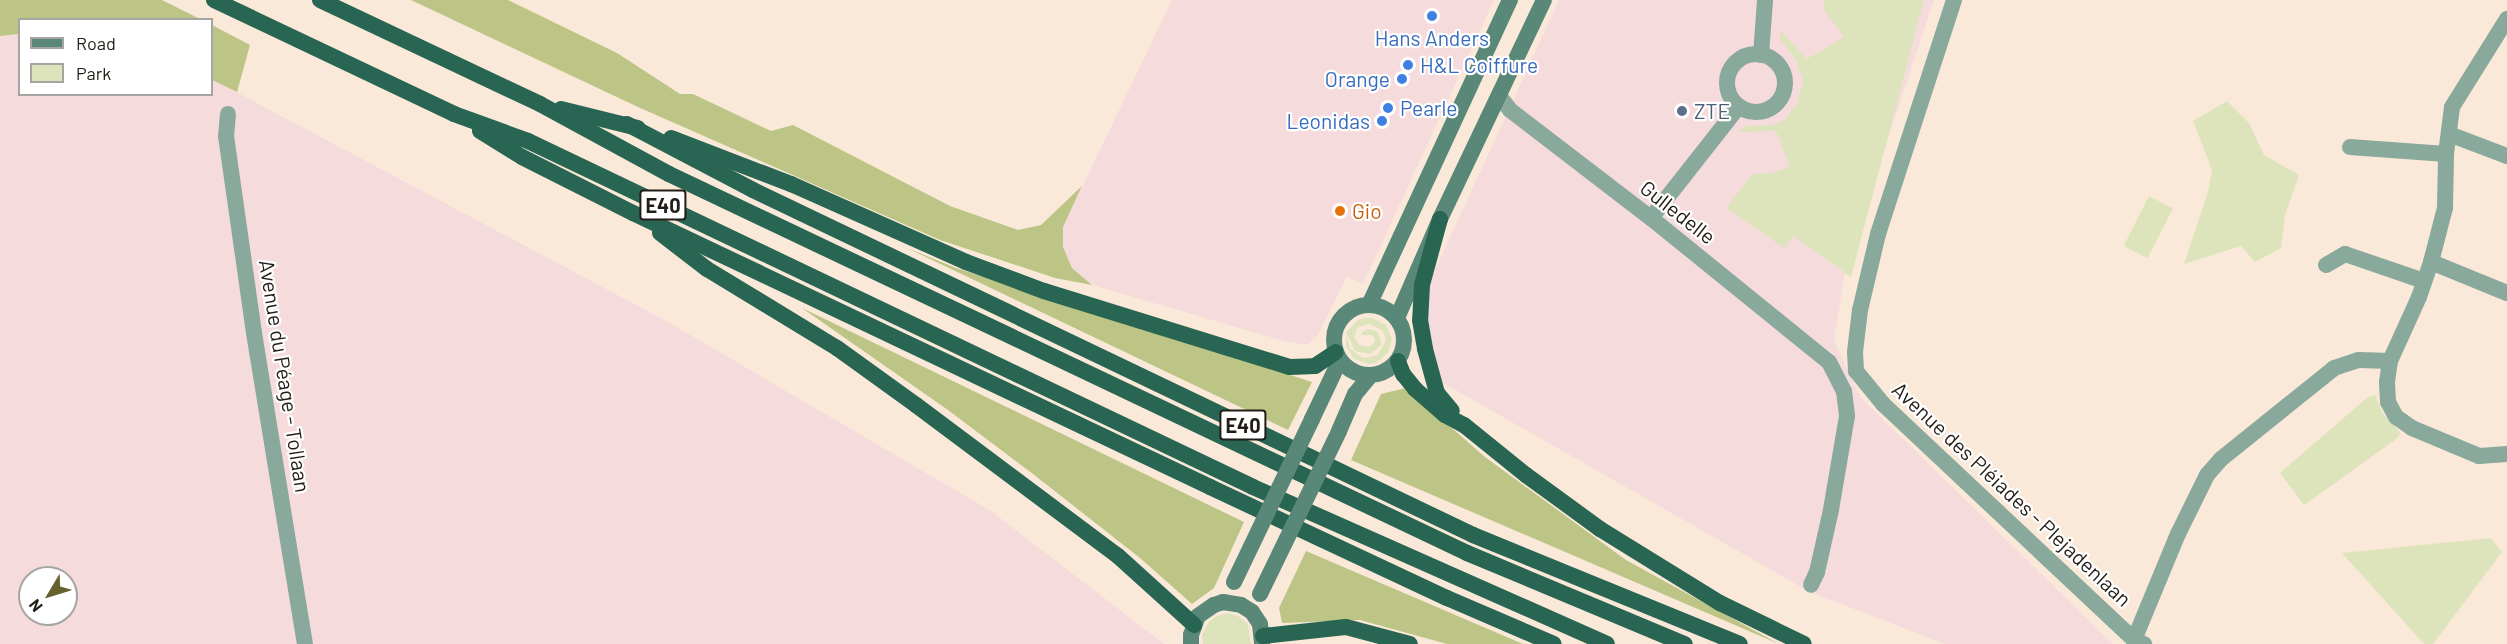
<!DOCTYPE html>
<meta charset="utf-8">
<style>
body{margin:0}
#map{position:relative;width:2507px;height:644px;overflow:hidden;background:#fae9d8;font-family:Barlow,sans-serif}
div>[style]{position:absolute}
.commercial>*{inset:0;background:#f6dbdc}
.green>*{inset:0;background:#dde4bb;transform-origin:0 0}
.forest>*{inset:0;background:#bcc586}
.minor>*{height:16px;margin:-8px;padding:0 8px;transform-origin:8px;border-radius:8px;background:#8aa99d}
.minor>.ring{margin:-8px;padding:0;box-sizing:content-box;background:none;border:16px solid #8aa99d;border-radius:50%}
.tertiary>*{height:16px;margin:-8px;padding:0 8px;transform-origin:8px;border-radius:8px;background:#8aa99d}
.secondary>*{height:16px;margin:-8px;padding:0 8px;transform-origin:8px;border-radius:8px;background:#598878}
.secondary>.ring{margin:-8px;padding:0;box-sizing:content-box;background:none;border:16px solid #598878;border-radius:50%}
.trunk>*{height:16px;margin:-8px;padding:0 8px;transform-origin:8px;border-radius:8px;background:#286552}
.secondary-bridge>*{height:16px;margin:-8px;padding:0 8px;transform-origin:8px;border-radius:8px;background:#598878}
.dots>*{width:16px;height:16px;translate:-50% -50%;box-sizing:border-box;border:3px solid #fff;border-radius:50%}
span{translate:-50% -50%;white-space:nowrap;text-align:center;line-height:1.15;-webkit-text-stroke:4.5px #fff;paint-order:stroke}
.shield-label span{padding:2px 4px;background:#fff;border:2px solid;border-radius:4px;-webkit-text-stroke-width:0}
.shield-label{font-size:20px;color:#221d17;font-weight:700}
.shop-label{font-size:21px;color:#366cbe}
.left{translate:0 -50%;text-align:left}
.right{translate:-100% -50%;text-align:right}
.service-label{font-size:21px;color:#4e5e75}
.food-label{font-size:21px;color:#c56008}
.street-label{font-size:21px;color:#221d17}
.legend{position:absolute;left:18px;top:18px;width:195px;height:78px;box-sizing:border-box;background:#fff;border:2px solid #a7a5a2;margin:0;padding:8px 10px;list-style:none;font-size:18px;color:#221d17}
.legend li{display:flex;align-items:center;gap:12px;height:30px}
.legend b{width:30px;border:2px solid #a7a5a2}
.north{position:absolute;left:18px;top:566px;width:60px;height:60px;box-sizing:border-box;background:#fff;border:2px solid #a7a5a2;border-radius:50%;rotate:232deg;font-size:16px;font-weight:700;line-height:24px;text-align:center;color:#221d17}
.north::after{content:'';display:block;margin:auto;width:21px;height:27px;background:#66622e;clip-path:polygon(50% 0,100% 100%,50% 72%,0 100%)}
</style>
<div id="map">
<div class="commercial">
<i style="clip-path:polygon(1172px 0,1494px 0,1363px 284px,1347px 277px,1317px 336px,1307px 345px,1284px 341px,1092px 285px,1072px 268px,1063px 247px,1063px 227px)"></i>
<i style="clip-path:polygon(1559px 0,1934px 0,1847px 262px,1834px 340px,1860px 397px,2113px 644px,1945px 644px,1810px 592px,1438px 380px,1427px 333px,1425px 292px)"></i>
<i style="clip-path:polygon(evenodd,19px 34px,20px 94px,212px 94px,212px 80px,227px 87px,670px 323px,991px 511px,1164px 644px,0 644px,0 36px,19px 34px,30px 578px,66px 578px,66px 614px,30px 614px,30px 578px)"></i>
</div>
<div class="green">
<i style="clip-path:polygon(1824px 0,1924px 0,1851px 277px,1793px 236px,1784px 248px,1726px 208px,1752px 174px,1771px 173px,1790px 167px,1776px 131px,1738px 132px,1747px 126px,1772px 125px,1785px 119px,1798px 102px,1803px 81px,1796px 60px,1780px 39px,1780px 30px,1807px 59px,1844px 37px,1824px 10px)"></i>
<i style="clip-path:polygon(2227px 101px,2249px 123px,2264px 155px,2299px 175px,2285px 215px,2281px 248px,2255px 262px,2241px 246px,2184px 264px,2208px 192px,2212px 170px,2193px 121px)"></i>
<i style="left:2149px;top:196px;width:27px;height:56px;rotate:27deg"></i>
<i style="clip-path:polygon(evenodd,1365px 318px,1372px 318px,1386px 325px,1392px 339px,1388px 353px,1376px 363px,1369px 364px,1354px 359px,1346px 346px,1347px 331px,1358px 320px,1365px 318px,1369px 324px,1383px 331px,1386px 340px,1378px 355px,1363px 358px,1350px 349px,1347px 334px,1355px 351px,1371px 354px,1382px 344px,1377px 331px,1368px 329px,1362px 332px,1362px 335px,1371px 335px,1375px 338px,1373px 344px,1368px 347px,1359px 345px,1354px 336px,1358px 327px,1369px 324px)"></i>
<i style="clip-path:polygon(2375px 395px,2383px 414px,2400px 432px,2399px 437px,2304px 505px,2280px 473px,2368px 397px)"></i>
<i style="clip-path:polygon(2491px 538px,2502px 552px,2433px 644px,2424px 644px,2342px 553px)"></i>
<i style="clip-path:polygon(1227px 613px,1238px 616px,1248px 624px,1251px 644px,1203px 644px,1202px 635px,1209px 622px,1215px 617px)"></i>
</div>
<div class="forest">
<i style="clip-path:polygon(0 0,162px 0,200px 19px,20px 20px,19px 34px,0 36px)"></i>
<i style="clip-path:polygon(411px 0,508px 0,617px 53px,680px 94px,693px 94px,771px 131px,793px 125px,950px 206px,1018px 230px,1041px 225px,1082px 186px,1063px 227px,1063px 247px,1072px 268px,1092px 285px,1055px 278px,940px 240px,638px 107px)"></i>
<i style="clip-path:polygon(212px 25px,250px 45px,237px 92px,212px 80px)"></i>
<i style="clip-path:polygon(907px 248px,956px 268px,1312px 382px,1288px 430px)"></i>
<i style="clip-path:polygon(802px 308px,1244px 522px,1214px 588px,1192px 604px,1140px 558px,1033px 474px,948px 410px)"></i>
<i style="clip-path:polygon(1406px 388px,1485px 457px,1626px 560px,1779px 644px,1351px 460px,1381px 394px)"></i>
<i style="clip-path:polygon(1306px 551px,1523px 644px,1447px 644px,1360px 620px,1282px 623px,1279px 608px)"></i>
</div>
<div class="minor">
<i class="ring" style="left:1727px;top:54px;width:42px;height:42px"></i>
<i style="left:1761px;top:55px;width:55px;rotate:-85.8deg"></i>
<i style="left:1500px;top:97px;width:16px;rotate:52deg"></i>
<i style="left:1510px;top:110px;width:178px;rotate:37.5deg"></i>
<i style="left:1651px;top:218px;width:229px;rotate:39deg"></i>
<i style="left:1829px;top:362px;width:33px;rotate:63deg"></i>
<i style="left:1844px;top:391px;width:25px;rotate:83deg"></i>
<i style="left:1847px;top:416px;width:95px;rotate:99.7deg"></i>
<i style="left:1831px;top:510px;width:64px;rotate:102.7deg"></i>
<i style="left:1817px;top:572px;width:14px;rotate:115deg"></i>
<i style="left:2449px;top:134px;width:62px;rotate:20.8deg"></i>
<i style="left:2350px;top:147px;width:96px;rotate:4.2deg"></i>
<i style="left:1651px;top:218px;width:142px;rotate:-51.8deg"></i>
<i style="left:2431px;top:262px;width:82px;rotate:22.2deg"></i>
<i style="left:2326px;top:265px;width:22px;rotate:-30deg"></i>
<i style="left:2345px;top:254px;width:83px;rotate:18.9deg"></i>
<i style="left:2507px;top:454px;width:28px;rotate:176deg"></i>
<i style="left:2479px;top:456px;width:73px;rotate:-157.3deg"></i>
<i style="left:2412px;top:428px;width:19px;rotate:-145deg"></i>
<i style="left:2396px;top:417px;width:17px;rotate:-118deg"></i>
<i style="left:2388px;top:402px;width:20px;rotate:-93deg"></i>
<i style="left:2387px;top:382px;width:21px;rotate:-82deg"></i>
<i style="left:2390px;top:361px;width:70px;rotate:-65.6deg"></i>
<i style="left:2419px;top:297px;width:37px;rotate:-71deg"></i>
<i style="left:2431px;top:262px;width:56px;rotate:-75.5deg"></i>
<i style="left:2445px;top:208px;width:54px;rotate:-88.9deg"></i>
<i style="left:2446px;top:154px;width:47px;rotate:-82.7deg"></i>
<i style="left:2452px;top:107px;width:104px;rotate:-58deg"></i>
<i style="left:2134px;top:640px;width:115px;rotate:-67.5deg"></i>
<i style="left:2178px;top:534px;width:66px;rotate:-63.8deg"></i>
<i style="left:2207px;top:475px;width:21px;rotate:-49deg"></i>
<i style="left:2221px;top:459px;width:145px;rotate:-38.8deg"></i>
<i style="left:2334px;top:368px;width:26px;rotate:-18deg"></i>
<i style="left:2359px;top:360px;width:31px;rotate:2deg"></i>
</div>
<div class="tertiary">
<i style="left:1954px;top:0;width:246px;rotate:108deg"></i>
<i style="left:1878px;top:234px;width:78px;rotate:103.3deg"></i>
<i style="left:1860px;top:310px;width:42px;rotate:96.8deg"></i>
<i style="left:1855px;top:352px;width:19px;rotate:87deg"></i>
<i style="left:1856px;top:371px;width:43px;rotate:50.7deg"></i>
<i style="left:1883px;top:404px;width:345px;rotate:43.2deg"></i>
<i style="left:2134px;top:640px;width:11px;rotate:22deg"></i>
<i style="left:228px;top:114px;width:22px;rotate:95deg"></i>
<i style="left:226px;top:136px;width:199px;rotate:81.9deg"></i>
<i style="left:254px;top:333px;width:315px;rotate:80.7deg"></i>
</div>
<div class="secondary">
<i class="ring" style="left:1334px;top:305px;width:54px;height:54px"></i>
<i style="left:1369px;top:305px;width:336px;rotate:-65.2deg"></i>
<i style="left:1397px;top:318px;width:108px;rotate:-66.5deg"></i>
<i style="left:1440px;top:219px;width:242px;rotate:-64.6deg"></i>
<i style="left:1312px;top:419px;width:65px;rotate:-64.6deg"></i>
<i style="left:1339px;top:431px;width:40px;rotate:-66.6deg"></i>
<i style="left:1355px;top:394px;width:23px;rotate:-50deg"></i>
<i style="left:1191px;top:644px;width:9px;rotate:-90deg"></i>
<i style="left:1191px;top:635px;width:20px;rotate:-70deg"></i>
<i style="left:1198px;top:616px;width:19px;rotate:-35deg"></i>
<i style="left:1214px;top:605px;width:9px;rotate:-18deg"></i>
<i style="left:1223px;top:602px;width:18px;rotate:9deg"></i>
<i style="left:1241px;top:605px;width:13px;rotate:32deg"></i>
<i style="left:1252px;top:612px;width:14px;rotate:56deg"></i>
<i style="left:1260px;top:624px;width:20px;rotate:84deg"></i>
</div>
<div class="trunk">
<i style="left:214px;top:0;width:266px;rotate:25.4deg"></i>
<i style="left:454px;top:114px;width:79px;rotate:20deg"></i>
<i style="left:528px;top:141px;width:803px;rotate:25.51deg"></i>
<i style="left:1253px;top:487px;width:387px;rotate:23.9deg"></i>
<i style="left:320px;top:0;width:243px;rotate:25.3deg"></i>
<i style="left:540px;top:104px;width:147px;rotate:28.5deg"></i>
<i style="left:669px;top:174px;width:883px;rotate:25.4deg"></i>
<i style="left:1467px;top:553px;width:236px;rotate:22.7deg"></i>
<i style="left:561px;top:109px;width:79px;rotate:13.9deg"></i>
<i style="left:627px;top:124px;width:142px;rotate:27.6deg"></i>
<i style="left:753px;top:190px;width:798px;rotate:25.6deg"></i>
<i style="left:1473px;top:535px;width:288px;rotate:22.2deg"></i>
<i style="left:480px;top:131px;width:49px;rotate:31.8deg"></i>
<i style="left:522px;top:157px;width:124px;rotate:26.8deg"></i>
<i style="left:633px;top:213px;width:639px;rotate:25.4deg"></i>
<i style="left:1210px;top:487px;width:262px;rotate:25.1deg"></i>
<i style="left:1447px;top:598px;width:116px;rotate:23.3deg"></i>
<i style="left:671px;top:138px;width:129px;rotate:21deg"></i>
<i style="left:791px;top:184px;width:192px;rotate:24deg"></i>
<i style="left:966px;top:262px;width:83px;rotate:20.4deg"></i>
<i style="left:1044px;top:291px;width:257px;rotate:17.2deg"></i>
<i style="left:1290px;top:367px;width:25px;rotate:-2deg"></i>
<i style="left:1315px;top:366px;width:25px;rotate:-34deg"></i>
<i style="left:1440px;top:219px;width:68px;rotate:105.3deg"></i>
<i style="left:1422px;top:285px;width:35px;rotate:93deg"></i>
<i style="left:1420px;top:320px;width:29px;rotate:80deg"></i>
<i style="left:1425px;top:349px;width:46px;rotate:74.7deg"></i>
<i style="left:1437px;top:393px;width:23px;rotate:50deg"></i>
<i style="left:660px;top:233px;width:59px;rotate:37.5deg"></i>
<i style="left:707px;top:269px;width:152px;rotate:31.3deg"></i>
<i style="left:837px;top:348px;width:97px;rotate:35.8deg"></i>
<i style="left:916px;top:405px;width:252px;rotate:36.8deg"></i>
<i style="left:1118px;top:556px;width:103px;rotate:42.2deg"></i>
<i style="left:1398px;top:361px;width:14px;rotate:69deg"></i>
<i style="left:1403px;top:374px;width:19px;rotate:51deg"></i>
<i style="left:1415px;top:389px;width:40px;rotate:41deg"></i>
<i style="left:1445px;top:415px;width:21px;rotate:28deg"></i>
<i style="left:1464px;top:425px;width:80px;rotate:38.9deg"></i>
<i style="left:1526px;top:475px;width:92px;rotate:36.1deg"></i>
<i style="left:1600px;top:529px;width:141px;rotate:31.7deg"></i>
<i style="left:1720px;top:603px;width:93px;rotate:26deg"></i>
<i style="left:1263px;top:636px;width:83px;rotate:-6.2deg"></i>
<i style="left:1346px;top:627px;width:66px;rotate:14.9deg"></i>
</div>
<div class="secondary-bridge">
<i style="left:1234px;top:582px;width:181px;rotate:-64.4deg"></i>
<i style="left:1260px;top:594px;width:181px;rotate:-64.1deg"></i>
</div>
<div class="dots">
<i style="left:1432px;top:16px;background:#3f7fe0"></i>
<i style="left:1408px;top:65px;background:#3f7fe0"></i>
<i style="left:1402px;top:79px;background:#3f7fe0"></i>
<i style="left:1388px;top:108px;background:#3f7fe0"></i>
<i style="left:1682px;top:111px;background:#5c6f8a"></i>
<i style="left:1382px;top:121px;background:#3f7fe0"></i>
<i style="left:1340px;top:211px;background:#e8710a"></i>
</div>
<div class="shield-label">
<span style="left:663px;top:205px">E40</span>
<span style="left:1243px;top:425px">E40</span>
</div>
<div class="shop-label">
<span style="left:1432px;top:38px">Hans Anders</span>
<span class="left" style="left:1420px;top:65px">H&amp;L Coiffure</span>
<span class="right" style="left:1390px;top:79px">Orange</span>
<span class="left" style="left:1400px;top:108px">Pearle</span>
<span class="right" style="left:1370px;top:121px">Leonidas</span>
</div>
<div class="service-label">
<span class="left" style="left:1694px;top:111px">ZTE</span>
</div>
<div class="food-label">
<span class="left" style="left:1352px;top:211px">Gio</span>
</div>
<div class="street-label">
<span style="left:1678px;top:212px;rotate:38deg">Gulledelle</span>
<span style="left:285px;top:376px;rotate:81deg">Avenue du Péage - Tollaan</span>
<span style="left:2012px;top:494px;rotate:43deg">Avenue des Pléiades - Plejadenlaan</span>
</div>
<ul class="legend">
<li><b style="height:8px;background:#598878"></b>Road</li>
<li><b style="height:16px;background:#dde4bb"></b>Park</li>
</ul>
<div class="north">N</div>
</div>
